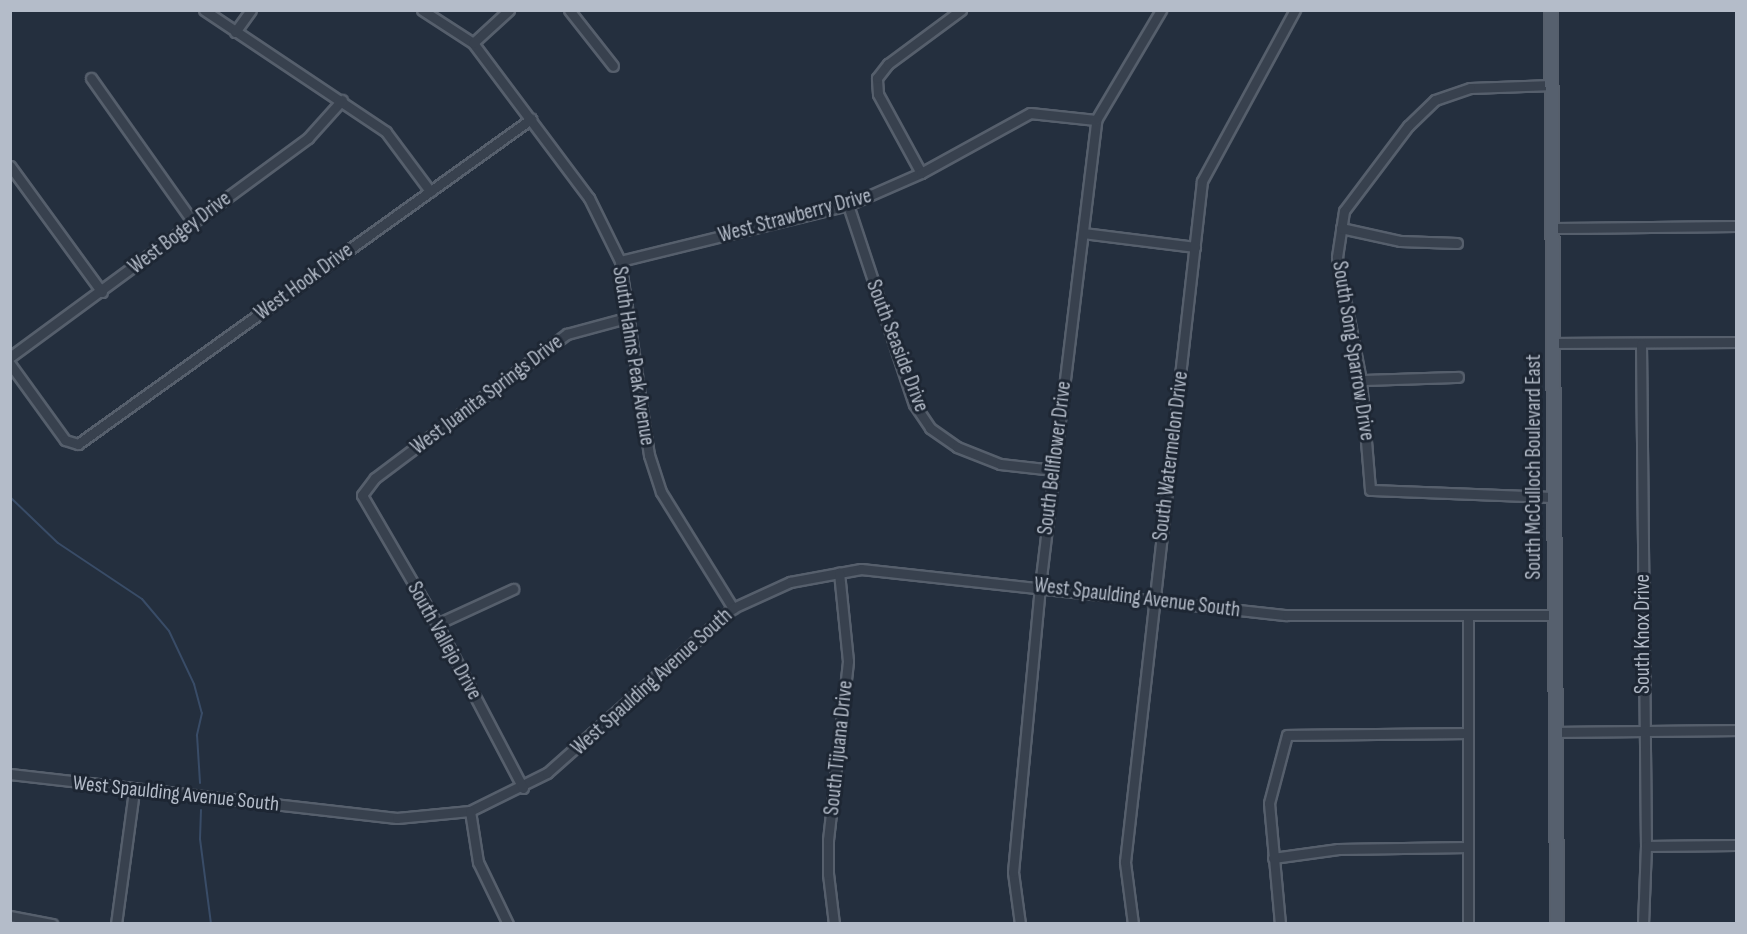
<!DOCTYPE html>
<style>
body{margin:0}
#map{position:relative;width:1747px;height:934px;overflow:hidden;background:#242f3e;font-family:"Sofia Sans Condensed",sans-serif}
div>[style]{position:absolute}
.stream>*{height:2px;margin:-1px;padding:0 1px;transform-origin:1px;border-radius:1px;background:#394c67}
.roads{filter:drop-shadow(2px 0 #565f6c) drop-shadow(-2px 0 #565f6c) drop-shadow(0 2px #565f6c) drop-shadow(0 -2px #565f6c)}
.minor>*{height:9px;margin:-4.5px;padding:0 4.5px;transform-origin:4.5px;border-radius:4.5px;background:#38414e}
.major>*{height:12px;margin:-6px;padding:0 6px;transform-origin:6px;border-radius:6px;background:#56606e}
span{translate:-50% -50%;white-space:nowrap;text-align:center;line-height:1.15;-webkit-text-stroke:6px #1d2633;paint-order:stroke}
.street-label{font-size:21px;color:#b4bcc9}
.frame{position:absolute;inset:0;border:12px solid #b4bcc9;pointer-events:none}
</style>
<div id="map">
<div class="stream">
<i style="left:10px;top:497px;width:66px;rotate:43.8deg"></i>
<i style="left:58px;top:543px;width:101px;rotate:33.7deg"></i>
<i style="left:142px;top:599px;width:42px;rotate:49.8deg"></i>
<i style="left:169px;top:631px;width:59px;rotate:64.7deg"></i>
<i style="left:194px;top:684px;width:30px;rotate:75deg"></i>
<i style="left:202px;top:713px;width:23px;rotate:103deg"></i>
<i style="left:197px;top:735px;width:48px;rotate:86.4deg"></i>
<i style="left:201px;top:810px;width:29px;rotate:92deg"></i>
<i style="left:200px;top:839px;width:86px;rotate:82.6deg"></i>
</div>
<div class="roads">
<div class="minor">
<i style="left:204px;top:10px;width:219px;rotate:33.8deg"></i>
<i style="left:386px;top:132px;width:74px;rotate:53.3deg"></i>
<i style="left:422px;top:10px;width:61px;rotate:32.9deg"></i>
<i style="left:473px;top:43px;width:194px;rotate:53.2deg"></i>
<i style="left:589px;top:198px;width:70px;rotate:63.8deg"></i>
<i style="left:620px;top:261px;width:196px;rotate:81.5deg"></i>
<i style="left:649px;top:455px;width:39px;rotate:72deg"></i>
<i style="left:661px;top:492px;width:137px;rotate:58.2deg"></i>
<i style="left:569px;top:10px;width:71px;rotate:51.8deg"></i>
<i style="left:235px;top:32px;width:27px;rotate:-54deg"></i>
<i style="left:473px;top:43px;width:49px;rotate:-42.5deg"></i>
<i style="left:91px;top:78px;width:176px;rotate:54.7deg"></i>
<i style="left:1552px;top:85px;width:82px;rotate:177.9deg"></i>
<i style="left:1470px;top:88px;width:37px;rotate:161deg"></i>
<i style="left:1435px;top:100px;width:37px;rotate:136deg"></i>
<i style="left:1408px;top:126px;width:106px;rotate:127deg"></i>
<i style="left:1344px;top:211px;width:47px;rotate:98.7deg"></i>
<i style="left:1337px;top:257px;width:125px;rotate:79deg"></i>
<i style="left:1361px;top:380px;width:110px;rotate:85.3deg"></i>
<i style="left:1370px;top:490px;width:184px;rotate:2.2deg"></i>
<i style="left:10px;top:166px;width:156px;rotate:53.9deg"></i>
<i style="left:921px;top:173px;width:90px;rotate:-118.6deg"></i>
<i style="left:878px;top:94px;width:16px;rotate:-94deg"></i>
<i style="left:877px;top:78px;width:18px;rotate:-52deg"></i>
<i style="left:888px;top:64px;width:91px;rotate:-36.5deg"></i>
<i style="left:848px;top:205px;width:210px;rotate:71.7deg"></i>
<i style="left:914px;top:404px;width:29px;rotate:56deg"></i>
<i style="left:930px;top:428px;width:33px;rotate:35deg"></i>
<i style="left:957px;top:447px;width:46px;rotate:21.6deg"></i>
<i style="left:1000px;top:464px;width:54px;rotate:6.3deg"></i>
<i style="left:1341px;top:228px;width:60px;rotate:12.4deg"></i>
<i style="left:1400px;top:241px;width:57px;rotate:2deg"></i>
<i style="left:1554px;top:228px;width:182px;rotate:-0.6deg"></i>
<i style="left:1083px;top:233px;width:113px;rotate:7.1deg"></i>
<i style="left:620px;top:261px;width:235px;rotate:-13.8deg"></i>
<i style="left:848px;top:205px;width:80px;rotate:-23.7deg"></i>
<i style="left:921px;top:173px;width:124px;rotate:-28.8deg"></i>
<i style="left:1030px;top:113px;width:66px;rotate:6.1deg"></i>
<i style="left:1553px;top:343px;width:183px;rotate:-0.3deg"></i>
<i style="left:1641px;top:344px;width:502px;rotate:89.43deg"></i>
<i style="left:1646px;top:846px;width:78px;rotate:92.2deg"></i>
<i style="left:10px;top:357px;width:370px;rotate:-36.3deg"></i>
<i style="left:308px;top:138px;width:51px;rotate:-48.2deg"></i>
<i style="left:10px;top:364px;width:94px;rotate:54.1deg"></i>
<i style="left:65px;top:440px;width:14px;rotate:17deg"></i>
<i style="left:78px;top:444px;width:558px;rotate:-35.66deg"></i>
<i style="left:1361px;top:380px;width:97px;rotate:-1.8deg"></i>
<i style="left:437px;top:624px;width:84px;rotate:-24.7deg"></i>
<i style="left:1556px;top:732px;width:180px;rotate:-0.6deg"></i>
<i style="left:10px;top:774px;width:389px;rotate:6.5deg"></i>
<i style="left:397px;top:818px;width:73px;rotate:-5.5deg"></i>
<i style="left:470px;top:811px;width:86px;rotate:-26.3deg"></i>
<i style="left:547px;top:773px;width:249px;rotate:-41.6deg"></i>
<i style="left:733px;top:608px;width:63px;rotate:-24.5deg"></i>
<i style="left:790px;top:582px;width:72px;rotate:-10.4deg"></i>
<i style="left:861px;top:569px;width:428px;rotate:6.2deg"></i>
<i style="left:1287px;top:615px;width:268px"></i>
<i style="left:523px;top:788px;width:185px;rotate:-117.7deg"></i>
<i style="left:437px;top:624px;width:149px;rotate:-120.2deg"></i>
<i style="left:362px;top:495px;width:21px;rotate:-53deg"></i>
<i style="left:375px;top:478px;width:240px;rotate:-36.9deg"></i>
<i style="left:567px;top:334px;width:61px;rotate:-15.2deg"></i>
<i style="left:470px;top:811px;width:52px;rotate:81.1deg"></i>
<i style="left:478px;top:862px;width:69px;rotate:64.2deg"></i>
<i style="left:1646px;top:846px;width:90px;rotate:-0.6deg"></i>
<i style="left:1273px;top:858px;width:66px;rotate:-7.9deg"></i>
<i style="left:1338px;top:849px;width:130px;rotate:-0.9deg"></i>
<i style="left:10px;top:916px;width:43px;rotate:10.8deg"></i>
<i style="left:116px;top:924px;width:135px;rotate:-82.3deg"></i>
<i style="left:834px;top:924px;width:50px;rotate:-96.8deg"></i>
<i style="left:828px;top:874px;width:34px;rotate:-90deg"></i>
<i style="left:828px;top:840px;width:180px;rotate:-83.6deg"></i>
<i style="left:848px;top:661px;width:89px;rotate:-95.8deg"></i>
<i style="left:1020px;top:924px;width:52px;rotate:-97.7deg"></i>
<i style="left:1013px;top:872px;width:287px;rotate:-84.6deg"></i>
<i style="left:1040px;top:586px;width:469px;rotate:-83.1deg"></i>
<i style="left:1096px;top:120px;width:128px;rotate:-59.4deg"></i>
<i style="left:1133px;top:924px;width:63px;rotate:-97.4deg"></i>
<i style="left:1125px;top:862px;width:685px;rotate:-83.55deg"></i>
<i style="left:1202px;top:181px;width:195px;rotate:-61.5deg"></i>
<i style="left:1280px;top:924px;width:121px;rotate:-95.2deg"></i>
<i style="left:1269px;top:803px;width:70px;rotate:-75.2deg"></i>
<i style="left:1287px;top:735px;width:179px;rotate:-0.6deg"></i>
<i style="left:1468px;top:924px;width:308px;rotate:-90deg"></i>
</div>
<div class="major">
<i style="left:1551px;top:10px;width:914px;rotate:89.62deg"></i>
</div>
</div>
<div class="street-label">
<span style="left:795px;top:216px;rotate:-15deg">West Strawberry Drive</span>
<span style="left:180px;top:233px;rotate:-37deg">West Bogey Drive</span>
<span style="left:304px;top:282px;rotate:-36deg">West Hook Drive</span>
<span style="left:897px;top:346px;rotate:69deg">South Seaside Drive</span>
<span style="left:1353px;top:351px;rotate:81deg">South Song Sparrow Drive</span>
<span style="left:633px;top:356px;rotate:81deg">South Hahns Peak Avenue</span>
<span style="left:487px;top:395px;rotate:-37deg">West Juanita Springs Drive</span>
<span style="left:1171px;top:456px;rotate:-83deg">South Watermelon Drive</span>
<span style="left:1055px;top:458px;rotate:-83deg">South Bellflower Drive</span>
<span style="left:1534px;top:467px;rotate:-90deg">South McCulloch Boulevard East</span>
<span style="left:1137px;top:598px;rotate:7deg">West Spaulding Avenue South</span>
<span style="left:1643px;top:634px;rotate:-90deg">South Knox Drive</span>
<span style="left:444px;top:641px;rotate:61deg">South Vallejo Drive</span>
<span style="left:652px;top:682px;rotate:-42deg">West Spaulding Avenue South</span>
<span style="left:839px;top:748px;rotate:-84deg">South Tijuana Drive</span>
<span style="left:176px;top:794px;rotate:6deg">West Spaulding Avenue South</span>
</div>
<div class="frame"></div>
</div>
